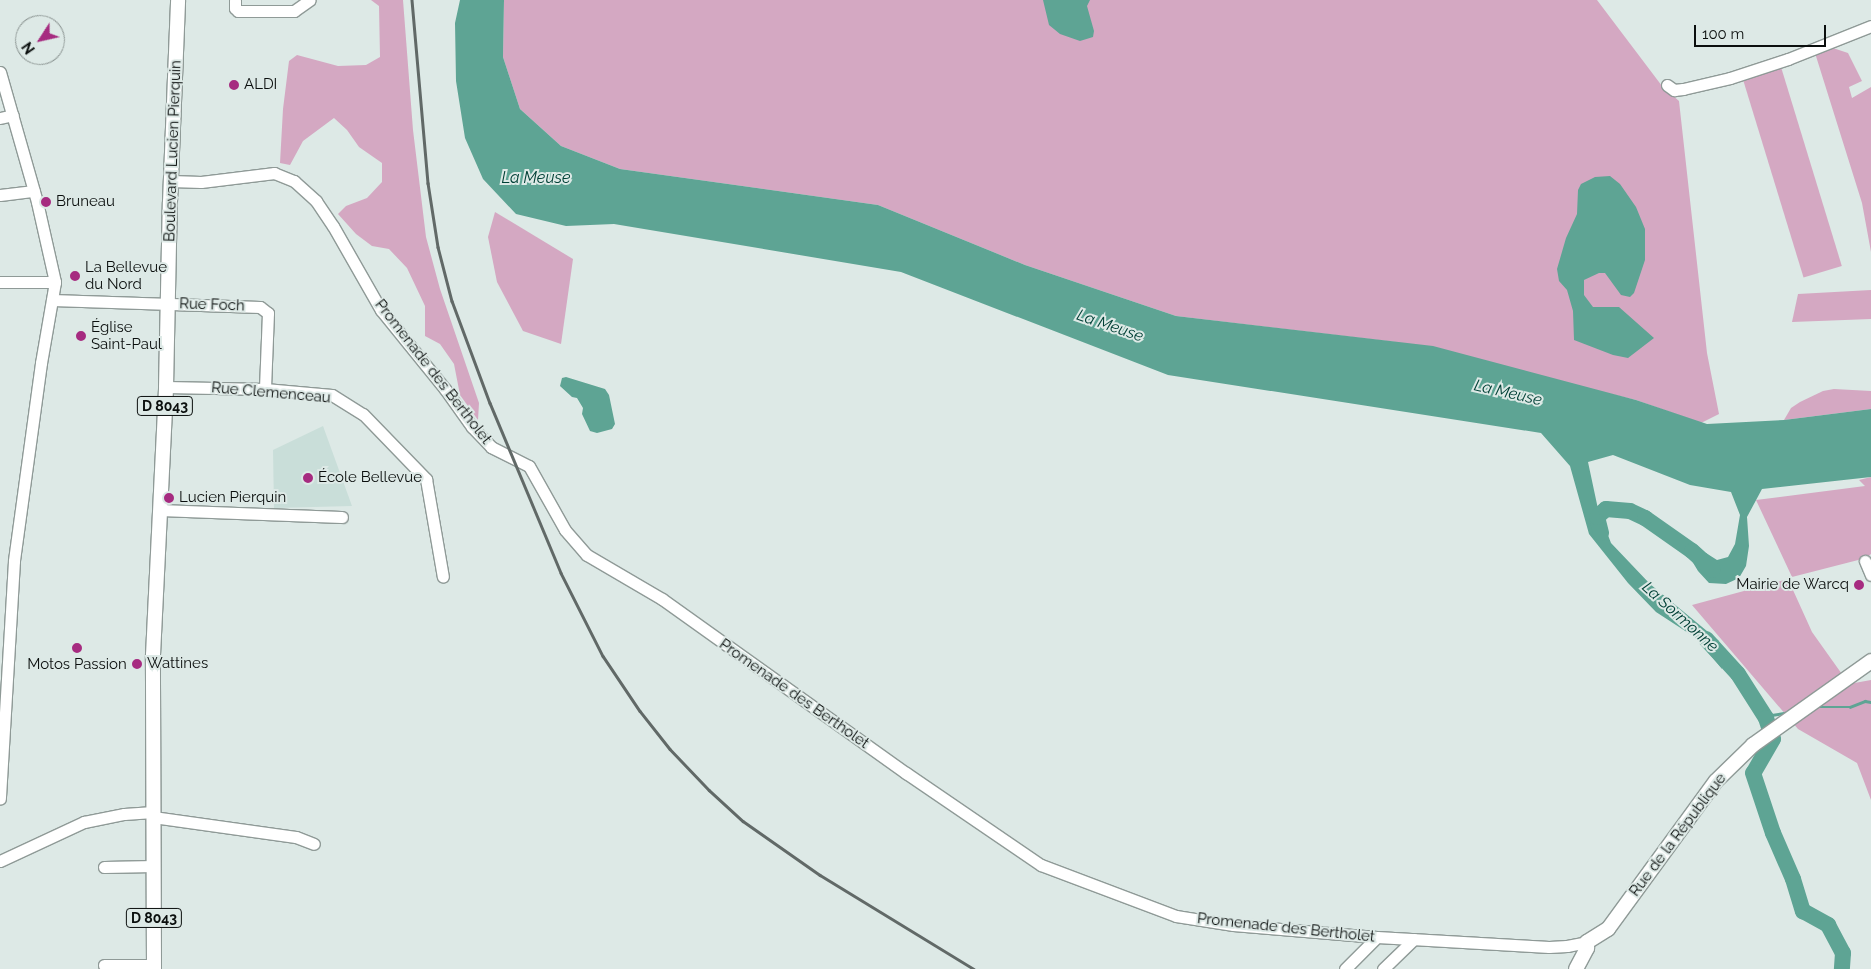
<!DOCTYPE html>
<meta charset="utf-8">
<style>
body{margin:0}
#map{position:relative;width:1871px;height:969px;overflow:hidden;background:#dde9e6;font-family:Raleway,sans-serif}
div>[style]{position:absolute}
.built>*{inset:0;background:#c9ded9}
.green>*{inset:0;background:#d4a8c2;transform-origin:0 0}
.water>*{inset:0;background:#5ea494}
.stream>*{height:2.5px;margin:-1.25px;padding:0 1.25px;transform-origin:1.25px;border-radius:1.25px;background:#5ea494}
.river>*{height:16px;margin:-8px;padding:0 8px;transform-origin:8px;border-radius:8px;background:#5ea494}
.roads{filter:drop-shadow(1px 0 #8f9a97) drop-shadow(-1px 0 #8f9a97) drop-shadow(0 1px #8f9a97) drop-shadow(0 -1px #8f9a97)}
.minor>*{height:11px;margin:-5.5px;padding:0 5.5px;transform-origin:5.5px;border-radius:5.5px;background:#fff}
.major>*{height:14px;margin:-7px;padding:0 7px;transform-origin:7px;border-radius:7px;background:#fff}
.rail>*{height:2.5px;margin:-1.25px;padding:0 1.25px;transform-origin:1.25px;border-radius:1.25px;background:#616967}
.dots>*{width:14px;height:14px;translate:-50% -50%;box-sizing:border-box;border:2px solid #dde9e6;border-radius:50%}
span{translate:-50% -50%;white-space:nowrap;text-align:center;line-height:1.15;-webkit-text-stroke:4px #dde9e6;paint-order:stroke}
.shield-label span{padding:1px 4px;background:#dde9e6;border:1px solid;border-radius:4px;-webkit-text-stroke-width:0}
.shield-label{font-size:14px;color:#0b0f0e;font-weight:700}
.poi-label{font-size:15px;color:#0b0f0e}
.left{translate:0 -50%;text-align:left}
.right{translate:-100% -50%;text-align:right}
.street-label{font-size:15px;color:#0b0f0e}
.water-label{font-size:16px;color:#004036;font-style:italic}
.north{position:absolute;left:15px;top:15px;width:50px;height:50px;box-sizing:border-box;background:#dde9e6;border:1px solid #899290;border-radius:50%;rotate:235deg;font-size:14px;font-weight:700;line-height:20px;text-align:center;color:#0b0f0e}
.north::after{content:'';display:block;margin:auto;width:18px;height:22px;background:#a62b80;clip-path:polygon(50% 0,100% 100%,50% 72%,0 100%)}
.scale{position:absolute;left:1694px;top:25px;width:132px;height:22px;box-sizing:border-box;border:2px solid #0b0f0e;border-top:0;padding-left:6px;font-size:15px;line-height:18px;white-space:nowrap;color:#0b0f0e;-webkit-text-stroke:4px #dde9e6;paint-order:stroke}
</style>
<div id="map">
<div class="built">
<i style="clip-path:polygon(323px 426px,352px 506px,274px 508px,273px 450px)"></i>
</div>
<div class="green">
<i style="clip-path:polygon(371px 0,403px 0,413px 130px,426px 237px,440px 289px,479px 403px,478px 420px,460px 395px,454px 364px,440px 344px,425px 336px,425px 306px,407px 268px,389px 249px,372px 246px,356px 234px,338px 214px,346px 206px,367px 198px,382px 182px,382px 163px,359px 147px,347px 130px,334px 118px,303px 141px,290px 165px,280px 163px,283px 109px,289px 61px,297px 55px,338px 66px,366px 65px,380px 57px,379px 6px)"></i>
<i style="clip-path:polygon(504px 0,1597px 0,1662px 86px,1679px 101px,1707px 353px,1719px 414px,1701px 423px,1636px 400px,1395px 342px,1176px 316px,1025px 265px,878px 205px,620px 169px,561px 146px,520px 109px,503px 57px)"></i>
<i style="clip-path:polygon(1833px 48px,1848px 53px,1862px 81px,1849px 87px,1852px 98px,1871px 87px,1871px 252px,1862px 203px,1815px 53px)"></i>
<i style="left:1781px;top:67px;width:208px;height:40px;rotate:73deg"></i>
<i style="clip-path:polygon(495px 212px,573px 259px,561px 344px,523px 331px,497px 282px,488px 237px)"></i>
<i style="clip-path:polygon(1871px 290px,1871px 319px,1792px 322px,1798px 294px)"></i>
<i style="clip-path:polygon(1834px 389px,1871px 391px,1871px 409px,1784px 420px,1791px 408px,1800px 402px,1823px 391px)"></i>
<i style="clip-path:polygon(1871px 477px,1871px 554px,1866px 558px,1792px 577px,1756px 500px,1865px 486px,1859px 480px)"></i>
<i style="clip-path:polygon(1788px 579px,1812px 632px,1849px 684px,1871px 680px,1871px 800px,1857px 763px,1798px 729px,1692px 605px)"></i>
</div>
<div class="water">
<i style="clip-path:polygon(460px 0,504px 0,503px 57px,520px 109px,561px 146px,620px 169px,878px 205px,1025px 265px,1176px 316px,1433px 346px,1636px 400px,1707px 424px,1784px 420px,1871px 409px,1871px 477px,1762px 489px,1747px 517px,1749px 546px,1746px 566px,1739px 578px,1726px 584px,1709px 583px,1698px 571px,1689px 556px,1706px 553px,1717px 560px,1728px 557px,1735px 544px,1740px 515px,1731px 492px,1690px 485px,1613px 455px,1588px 462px,1598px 509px,1611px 543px,1650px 584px,1719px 641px,1722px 669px,1696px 638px,1656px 612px,1628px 583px,1589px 534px,1570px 466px,1541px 433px,1168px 375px,901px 272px,614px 224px,566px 226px,516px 214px,483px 179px,465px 138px,456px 81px,455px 23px)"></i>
<i style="clip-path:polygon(1043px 0,1090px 0,1087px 6px,1094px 31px,1093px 37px,1080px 41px,1060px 34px,1049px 25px)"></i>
<i style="clip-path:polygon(1610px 176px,1620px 184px,1636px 207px,1645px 229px,1645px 260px,1634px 293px,1630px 297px,1621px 295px,1605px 273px,1599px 273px,1584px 280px,1584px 295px,1593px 307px,1619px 307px,1654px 338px,1628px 358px,1613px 355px,1574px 340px,1573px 311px,1567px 290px,1559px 281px,1557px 269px,1566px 238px,1577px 214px,1578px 190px,1581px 184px,1595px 177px)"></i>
<i style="clip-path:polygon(566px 377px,605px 389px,609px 395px,615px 424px,612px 429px,597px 433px,590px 431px,582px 414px,583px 408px,577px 398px,572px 397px,560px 386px,562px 378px)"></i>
</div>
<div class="stream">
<i style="left:1818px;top:707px;width:32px"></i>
<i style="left:1850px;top:707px;width:16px;rotate:-22deg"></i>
<i style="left:1865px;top:701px;width:6px;rotate:9deg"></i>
<i style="left:1765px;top:716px;width:25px;rotate:-9deg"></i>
</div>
<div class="river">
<i style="left:1601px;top:533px;width:16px;rotate:-104deg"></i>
<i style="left:1597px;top:517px;width:12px;rotate:-42deg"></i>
<i style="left:1606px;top:509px;width:24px;rotate:5deg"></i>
<i style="left:1630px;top:511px;width:17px;rotate:25deg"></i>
<i style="left:1645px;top:518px;width:57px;rotate:35.1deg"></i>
<i style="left:1692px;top:551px;width:28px;rotate:42deg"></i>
<i style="left:1706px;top:639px;width:47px;rotate:47.6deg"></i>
<i style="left:1738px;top:674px;width:52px;rotate:57.5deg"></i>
<i style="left:1766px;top:718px;width:22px;rotate:72deg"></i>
<i style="left:1773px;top:739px;width:39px;rotate:120deg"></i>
<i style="left:1753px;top:773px;width:63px;rotate:71.6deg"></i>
<i style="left:1773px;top:833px;width:50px;rotate:66.5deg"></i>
<i style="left:1793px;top:879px;width:34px;rotate:73deg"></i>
<i style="left:1803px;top:911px;width:29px;rotate:29deg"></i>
<i style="left:1828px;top:925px;width:32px;rotate:62deg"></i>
<i style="left:1843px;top:953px;width:16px;rotate:94deg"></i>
</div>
<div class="roads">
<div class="minor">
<i style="left:235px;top:0;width:8px;rotate:90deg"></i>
<i style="left:235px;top:8px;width:4px;rotate:45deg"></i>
<i style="left:238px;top:11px;width:56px"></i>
<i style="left:294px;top:11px;width:19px;rotate:-35deg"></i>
<i style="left:0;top:72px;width:135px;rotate:74.1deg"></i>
<i style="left:37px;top:202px;width:82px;rotate:77.3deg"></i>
<i style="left:55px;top:282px;width:82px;rotate:99.8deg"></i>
<i style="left:41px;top:363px;width:200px;rotate:97.8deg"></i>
<i style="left:14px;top:561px;width:238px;rotate:93.4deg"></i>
<i style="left:1667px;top:85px;width:9px;rotate:36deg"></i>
<i style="left:1674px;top:90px;width:9px;rotate:-6deg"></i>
<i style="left:1683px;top:89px;width:48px;rotate:-13.2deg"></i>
<i style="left:1730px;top:78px;width:61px;rotate:-18.1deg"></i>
<i style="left:1788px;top:59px;width:89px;rotate:-21.7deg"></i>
<i style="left:0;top:118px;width:13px;rotate:-13deg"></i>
<i style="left:171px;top:181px;width:30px;rotate:2deg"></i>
<i style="left:201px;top:182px;width:74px;rotate:-7deg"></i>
<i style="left:274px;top:173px;width:22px;rotate:22deg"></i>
<i style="left:294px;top:181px;width:30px;rotate:42deg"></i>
<i style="left:316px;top:201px;width:30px;rotate:56deg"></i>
<i style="left:333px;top:226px;width:97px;rotate:60.3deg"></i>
<i style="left:381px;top:310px;width:102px;rotate:51deg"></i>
<i style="left:445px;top:389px;width:47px;rotate:54.6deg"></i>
<i style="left:472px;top:427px;width:28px;rotate:46deg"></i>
<i style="left:491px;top:447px;width:42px;rotate:26.6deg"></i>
<i style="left:529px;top:466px;width:73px;rotate:60.6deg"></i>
<i style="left:565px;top:530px;width:33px;rotate:49deg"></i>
<i style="left:587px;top:555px;width:87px;rotate:30.4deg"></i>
<i style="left:662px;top:599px;width:300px;rotate:35.5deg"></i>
<i style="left:906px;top:773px;width:163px;rotate:34.3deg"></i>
<i style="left:1041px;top:865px;width:144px;rotate:20.7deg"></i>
<i style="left:1176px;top:916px;width:58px;rotate:9deg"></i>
<i style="left:1233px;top:925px;width:144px;rotate:4.8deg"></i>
<i style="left:1377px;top:937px;width:172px;rotate:3.3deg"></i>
<i style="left:1549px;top:947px;width:18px;rotate:-3deg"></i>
<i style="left:1567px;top:946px;width:20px;rotate:-11deg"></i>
<i style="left:0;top:195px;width:34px;rotate:-7deg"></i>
<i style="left:0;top:282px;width:55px"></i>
<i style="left:52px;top:300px;width:208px;rotate:1.9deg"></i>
<i style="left:260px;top:307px;width:10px;rotate:37deg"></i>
<i style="left:268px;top:313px;width:76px;rotate:92.3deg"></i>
<i style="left:166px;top:387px;width:99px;rotate:1.2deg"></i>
<i style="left:265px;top:389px;width:67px;rotate:5.1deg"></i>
<i style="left:332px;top:395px;width:36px;rotate:32deg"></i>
<i style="left:363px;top:414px;width:91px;rotate:45.9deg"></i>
<i style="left:426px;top:479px;width:99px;rotate:80.2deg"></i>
<i style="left:159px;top:510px;width:183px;rotate:2.2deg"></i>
<i style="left:1865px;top:561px;width:15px;rotate:67deg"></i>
<i style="left:153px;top:817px;width:144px;rotate:8deg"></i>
<i style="left:296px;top:837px;width:19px;rotate:21deg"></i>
<i style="left:0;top:861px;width:93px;rotate:-24.9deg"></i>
<i style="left:84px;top:822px;width:41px;rotate:-11.3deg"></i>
<i style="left:124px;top:814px;width:29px;rotate:-4deg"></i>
<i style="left:104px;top:867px;width:50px;rotate:-1.1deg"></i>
<i style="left:104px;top:965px;width:50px"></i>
<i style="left:1345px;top:969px;width:45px;rotate:-45deg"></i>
<i style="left:1383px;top:969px;width:43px;rotate:-44.1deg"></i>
</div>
<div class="major">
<i style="left:154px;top:969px;width:314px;rotate:-90.2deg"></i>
<i style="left:153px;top:655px;width:268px;rotate:-87.2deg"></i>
<i style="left:166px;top:387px;width:185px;rotate:-88.8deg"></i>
<i style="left:170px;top:202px;width:202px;rotate:-87.7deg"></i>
<i style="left:1576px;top:969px;width:24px;rotate:-62deg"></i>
<i style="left:1587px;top:948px;width:6px;rotate:-90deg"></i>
<i style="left:1587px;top:942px;width:25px;rotate:-32deg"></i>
<i style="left:1608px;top:929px;width:183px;rotate:-53.9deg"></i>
<i style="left:1716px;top:781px;width:52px;rotate:-44.2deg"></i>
<i style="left:1753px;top:745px;width:145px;rotate:-35.4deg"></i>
</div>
</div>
<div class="rail">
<i style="left:412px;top:0;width:184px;rotate:85deg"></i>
<i style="left:428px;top:183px;width:65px;rotate:81.1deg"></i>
<i style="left:438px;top:247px;width:56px;rotate:75.5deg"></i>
<i style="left:452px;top:301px;width:109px;rotate:69.6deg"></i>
<i style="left:490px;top:403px;width:184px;rotate:67.3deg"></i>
<i style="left:561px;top:573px;width:93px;rotate:63.2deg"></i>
<i style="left:603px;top:656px;width:66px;rotate:56.1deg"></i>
<i style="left:640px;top:711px;width:48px;rotate:51.7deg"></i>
<i style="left:670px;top:749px;width:57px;rotate:46.4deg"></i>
<i style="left:709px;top:790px;width:46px;rotate:42.4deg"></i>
<i style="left:743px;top:821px;width:94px;rotate:35deg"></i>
<i style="left:820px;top:875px;width:180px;rotate:31.4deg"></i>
</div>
<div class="dots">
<i style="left:234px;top:85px;background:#a62b80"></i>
<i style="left:46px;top:202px;background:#a62b80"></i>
<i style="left:75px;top:276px;background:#a62b80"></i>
<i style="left:81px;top:336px;background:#a62b80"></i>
<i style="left:308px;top:478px;background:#a62b80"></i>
<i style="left:169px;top:498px;background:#a62b80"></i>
<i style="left:1859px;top:585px;background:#a62b80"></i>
<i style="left:77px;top:648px;background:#a62b80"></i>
<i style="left:137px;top:664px;background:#a62b80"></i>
</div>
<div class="shield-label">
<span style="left:165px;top:406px">D 8043</span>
<span style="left:154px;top:918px">D 8043</span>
</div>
<div class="poi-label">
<span class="left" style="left:244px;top:85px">ALDI</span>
<span class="left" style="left:56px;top:202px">Bruneau</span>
<span class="left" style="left:85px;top:276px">La Bellevue<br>du Nord</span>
<span class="left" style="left:91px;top:336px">Église<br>Saint-Paul</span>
<span class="left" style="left:318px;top:478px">École Bellevue</span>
<span class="left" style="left:179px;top:498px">Lucien Pierquin</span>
<span class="right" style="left:1849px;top:585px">Mairie de Warcq</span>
<span class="left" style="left:147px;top:664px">Wattines</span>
<span style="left:77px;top:665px">Motos Passion</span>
</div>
<div class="street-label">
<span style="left:173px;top:151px;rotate:-88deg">Boulevard Lucien Pierquin</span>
<span style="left:212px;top:305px;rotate:2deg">Rue Foch</span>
<span style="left:433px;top:372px;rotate:52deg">Promenade des Bertholet</span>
<span style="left:271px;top:393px;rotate:5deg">Rue Clemenceau</span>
<span style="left:794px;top:694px;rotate:35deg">Promenade des Bertholet</span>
<span style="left:1678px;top:835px;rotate:-53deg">Rue de la République</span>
<span style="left:1286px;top:928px;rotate:6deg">Promenade des Bertholet</span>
</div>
<div class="water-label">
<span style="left:536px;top:178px">La Meuse</span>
<span style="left:1110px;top:326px;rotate:19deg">La Meuse</span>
<span style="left:1508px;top:393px;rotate:13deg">La Meuse</span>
<span style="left:1680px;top:617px;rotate:42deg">La Sormonne</span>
</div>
<div class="north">N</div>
<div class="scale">100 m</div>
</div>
